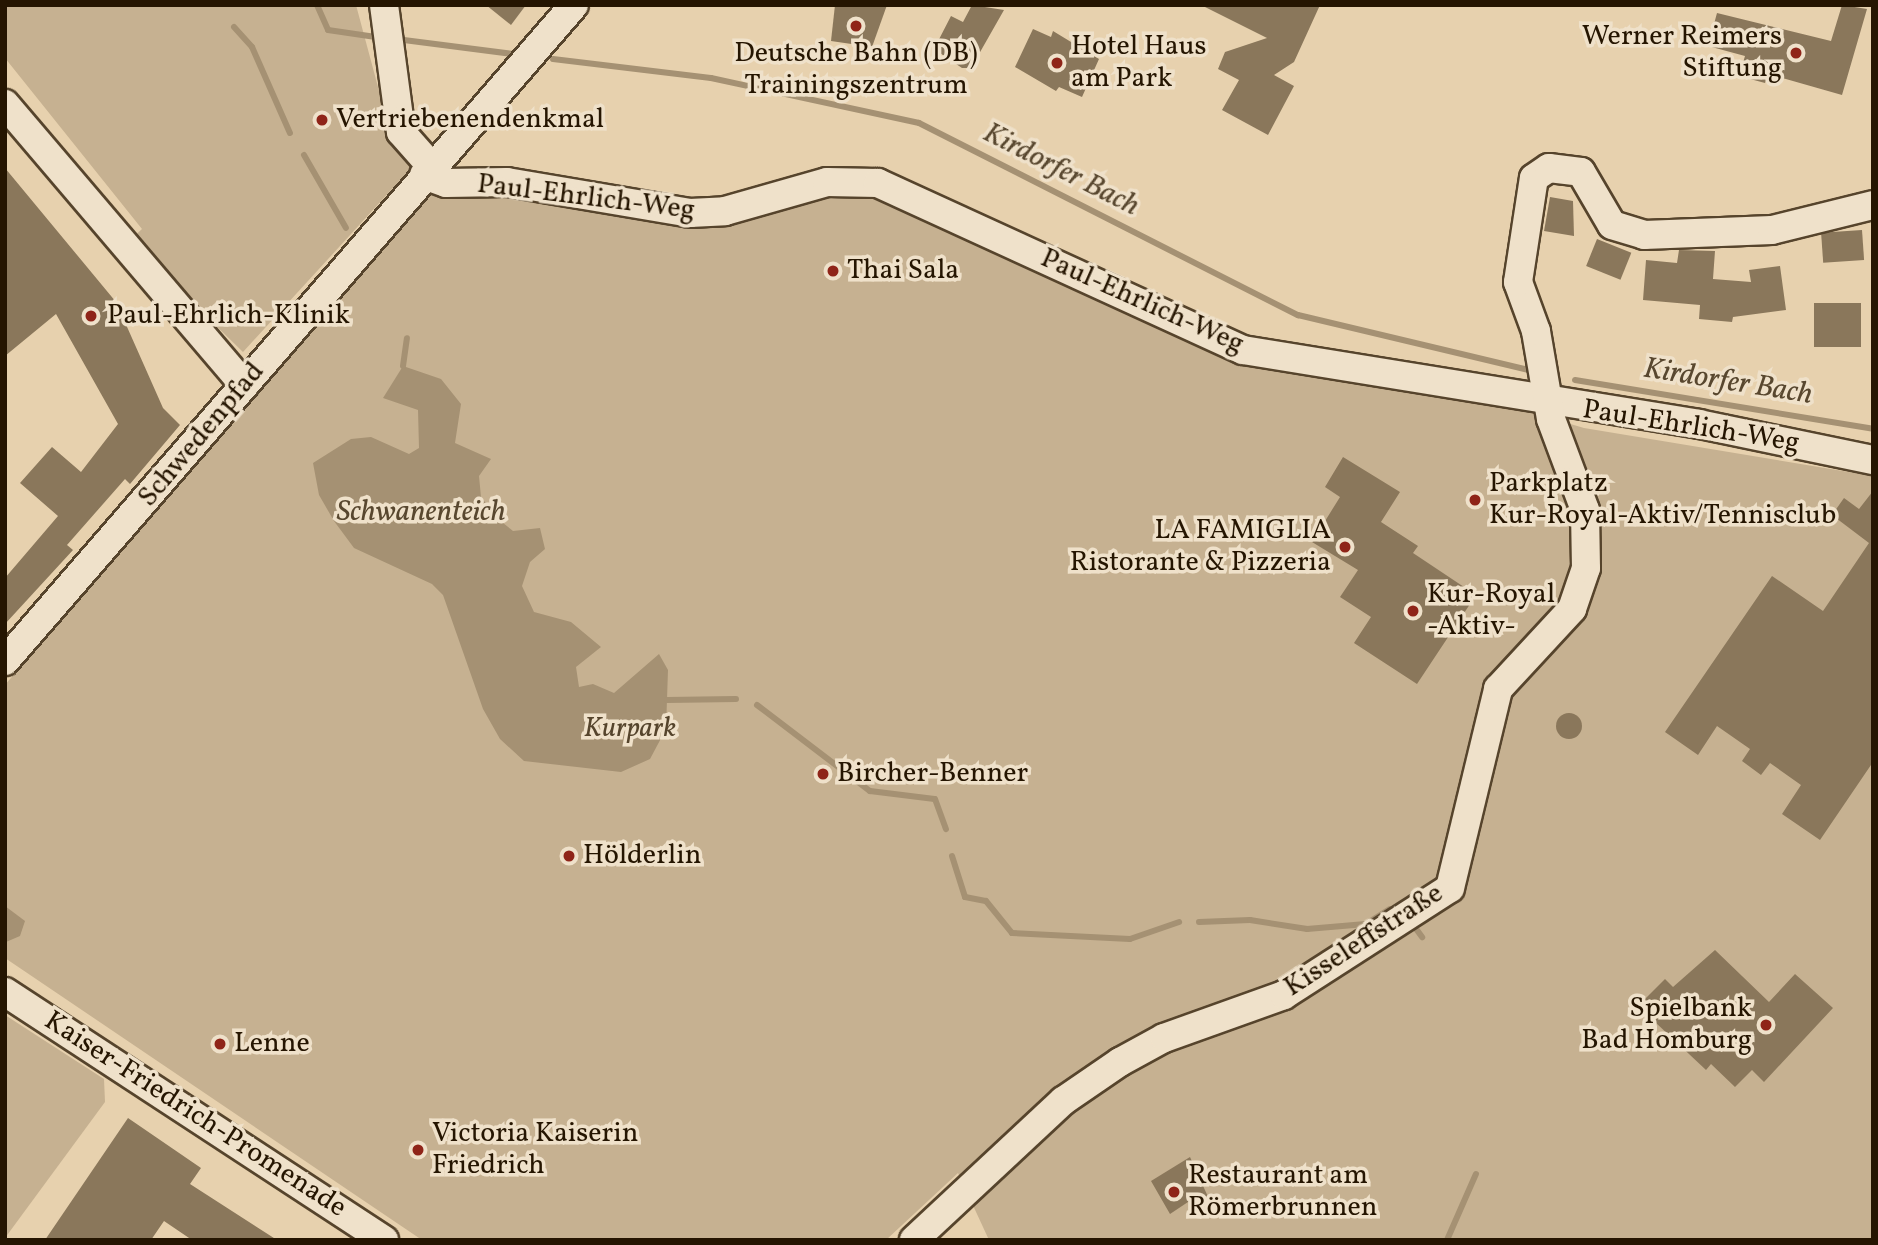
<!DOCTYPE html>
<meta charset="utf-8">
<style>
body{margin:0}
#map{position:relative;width:1878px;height:1245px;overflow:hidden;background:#e7d1ae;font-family:Vollkorn,serif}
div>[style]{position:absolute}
.green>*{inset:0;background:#c6b191}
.water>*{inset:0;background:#a59173}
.stream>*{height:6px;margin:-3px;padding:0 3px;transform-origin:3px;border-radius:3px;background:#a59173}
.building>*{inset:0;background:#8a775b;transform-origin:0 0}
.round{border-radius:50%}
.roads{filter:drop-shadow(2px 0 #56442c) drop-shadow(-2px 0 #56442c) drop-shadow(0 2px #56442c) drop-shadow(0 -2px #56442c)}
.minor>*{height:28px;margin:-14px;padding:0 14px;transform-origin:14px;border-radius:14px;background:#efe1ca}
.dots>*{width:19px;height:19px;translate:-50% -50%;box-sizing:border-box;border:4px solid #efe1ca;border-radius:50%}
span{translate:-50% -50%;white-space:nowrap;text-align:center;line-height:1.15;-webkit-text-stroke:7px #efe1ca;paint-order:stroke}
.poi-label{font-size:28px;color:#251501}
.right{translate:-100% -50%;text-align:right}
.left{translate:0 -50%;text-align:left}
.street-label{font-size:28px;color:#251501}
.park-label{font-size:28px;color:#55442c;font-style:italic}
.water-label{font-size:30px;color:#58472f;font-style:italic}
.frame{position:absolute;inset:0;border:7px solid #251501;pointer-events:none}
</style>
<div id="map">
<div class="green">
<i style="clip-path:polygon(5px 5px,356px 5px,393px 143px,415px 164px,243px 352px,129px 241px,142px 229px,5px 58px)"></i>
<i style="clip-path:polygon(862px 188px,1242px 363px,1506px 405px,1584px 428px,1873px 476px,1873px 1240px,989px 1240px,958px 1173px,886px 1240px,422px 1240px,5px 958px,5px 685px,420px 192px,595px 204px,654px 218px)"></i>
<i style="clip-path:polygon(5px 1015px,104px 1079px,105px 1102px,5px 1238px)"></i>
</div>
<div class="water">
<i style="clip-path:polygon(403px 366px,441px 379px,461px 404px,455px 443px,491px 459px,479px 476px,481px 497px,498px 519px,513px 531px,540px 528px,545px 549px,530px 562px,522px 586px,534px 612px,571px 622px,601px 647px,576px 667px,579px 687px,593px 684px,614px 693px,659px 654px,668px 670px,666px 729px,650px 759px,621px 772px,524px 761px,500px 739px,483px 709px,443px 595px,432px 584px,354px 548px,334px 521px,319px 495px,313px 463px,351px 439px,371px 437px,409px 454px,419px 448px,418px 410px,383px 398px)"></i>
<i style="clip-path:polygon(5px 906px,25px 921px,20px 936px,6px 942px)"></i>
</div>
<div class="stream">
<i style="left:317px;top:5px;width:27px;rotate:66deg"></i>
<i style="left:328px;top:30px;width:55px;rotate:8.4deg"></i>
<i style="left:234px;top:27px;width:27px;rotate:48deg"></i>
<i style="left:252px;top:47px;width:94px;rotate:66.2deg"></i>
<i style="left:396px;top:39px;width:118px;rotate:7.3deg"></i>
<i style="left:553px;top:59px;width:159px;rotate:6.9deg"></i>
<i style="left:711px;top:78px;width:213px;rotate:12.2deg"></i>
<i style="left:919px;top:123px;width:425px;rotate:26.9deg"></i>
<i style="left:1298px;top:315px;width:242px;rotate:13.4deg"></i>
<i style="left:304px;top:155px;width:84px;rotate:60.1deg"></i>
<i style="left:403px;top:366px;width:28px;rotate:-82deg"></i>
<i style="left:1575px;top:380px;width:302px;rotate:9.3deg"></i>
<i style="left:667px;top:700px;width:69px;rotate:-0.8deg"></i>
<i style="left:757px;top:705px;width:142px;rotate:37.3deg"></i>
<i style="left:870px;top:791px;width:65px;rotate:7deg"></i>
<i style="left:935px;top:799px;width:32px;rotate:70deg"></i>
<i style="left:952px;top:856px;width:43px;rotate:72.4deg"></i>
<i style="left:965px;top:897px;width:21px;rotate:11deg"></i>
<i style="left:986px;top:901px;width:41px;rotate:50.9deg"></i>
<i style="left:1012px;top:933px;width:118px;rotate:2.9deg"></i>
<i style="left:1130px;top:939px;width:52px;rotate:-19.1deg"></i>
<i style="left:1199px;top:922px;width:51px;rotate:-2.2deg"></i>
<i style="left:1250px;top:920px;width:58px;rotate:9deg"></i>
<i style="left:1307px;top:929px;width:59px;rotate:-4.8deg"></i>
<i style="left:1366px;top:924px;width:28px;rotate:-32deg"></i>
<i style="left:1414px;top:926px;width:14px;rotate:54deg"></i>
<i style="left:1447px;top:1240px;width:72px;rotate:-66.3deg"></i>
</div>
<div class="building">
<i style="clip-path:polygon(486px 5px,526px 5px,511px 25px)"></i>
<i style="clip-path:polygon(835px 5px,887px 5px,872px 47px,831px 41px)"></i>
<i style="clip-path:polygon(972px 5px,1004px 10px,971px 68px,962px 68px,934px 49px,951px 16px,963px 22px)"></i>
<i style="clip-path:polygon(1201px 5px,1320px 5px,1294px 62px,1274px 75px,1294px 86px,1268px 135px,1222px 110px,1239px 80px,1218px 69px,1225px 52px,1267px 38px)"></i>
<i style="clip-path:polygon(1842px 5px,1867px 9px,1842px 95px,1768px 74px,1765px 83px,1739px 76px,1745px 56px,1708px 46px,1717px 13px,1831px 41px)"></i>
<i style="clip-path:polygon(1033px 29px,1051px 37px,1053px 31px,1099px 59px,1082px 97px,1059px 87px,1056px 91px,1015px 67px)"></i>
<i style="clip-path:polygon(5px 168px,116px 302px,163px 408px,180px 425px,130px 484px,125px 479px,67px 545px,73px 550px,5px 624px,5px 578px,58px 516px,20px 483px,52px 447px,81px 472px,118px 424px,56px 314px,5px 356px)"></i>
<i style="clip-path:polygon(1550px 197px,1573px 201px,1574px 236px,1544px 231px)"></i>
<i style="left:1862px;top:230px;width:30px;height:41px;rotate:86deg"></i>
<i style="left:1597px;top:239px;width:37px;height:29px;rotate:22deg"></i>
<i style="clip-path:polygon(1679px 250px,1715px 251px,1713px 279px,1751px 282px,1749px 270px,1780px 266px,1786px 310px,1733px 317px,1732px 322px,1699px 319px,1700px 305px,1643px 300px,1646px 260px,1677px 263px)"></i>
<i style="left:1814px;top:303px;width:47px;height:44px"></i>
<i style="clip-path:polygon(1343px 457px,1400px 492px,1381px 522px,1418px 546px,1413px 553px,1476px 595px,1417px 684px,1354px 643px,1371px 617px,1340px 597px,1358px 570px,1312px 542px,1340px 497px,1325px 487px)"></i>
<i style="clip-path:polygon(1873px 491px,1873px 762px,1820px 840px,1782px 814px,1801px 785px,1770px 763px,1761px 775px,1742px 761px,1750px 749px,1717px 726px,1698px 755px,1665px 732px,1772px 576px,1823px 611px,1869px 543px,1832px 515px,1844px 498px,1859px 509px)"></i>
<i class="round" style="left:1556px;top:713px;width:26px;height:26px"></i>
<i style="clip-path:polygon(1715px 950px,1769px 1002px,1795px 974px,1833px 1008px,1764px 1082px,1752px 1070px,1735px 1087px,1711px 1064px,1706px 1070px,1638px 1006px,1665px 979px,1673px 987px)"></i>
<i style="clip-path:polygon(128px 1118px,201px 1168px,190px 1184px,277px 1240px,192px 1240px,164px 1221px,151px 1240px,45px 1240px)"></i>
<i style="clip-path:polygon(1190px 1157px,1209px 1199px,1193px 1209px,1188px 1202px,1170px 1214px,1151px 1181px)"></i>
</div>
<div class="roads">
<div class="minor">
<i style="left:384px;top:5px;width:128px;rotate:82.4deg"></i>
<i style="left:401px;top:132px;width:47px;rotate:48.5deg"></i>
<i style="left:5px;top:104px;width:369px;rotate:49.6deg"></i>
<i style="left:424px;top:175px;width:23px;rotate:20deg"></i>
<i style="left:446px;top:183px;width:61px;rotate:-0.9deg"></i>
<i style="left:507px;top:182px;width:186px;rotate:9.6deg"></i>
<i style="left:690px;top:213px;width:35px;rotate:-3deg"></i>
<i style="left:725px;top:211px;width:106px;rotate:-15.9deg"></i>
<i style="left:827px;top:182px;width:51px;rotate:1.1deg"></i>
<i style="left:878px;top:183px;width:401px;rotate:24.6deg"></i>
<i style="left:1243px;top:350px;width:462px;rotate:9.2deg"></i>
<i style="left:1699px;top:424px;width:178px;rotate:11.7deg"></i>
<i style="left:5px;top:661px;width:868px;rotate:-49.06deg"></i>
<i style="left:5px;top:992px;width:453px;rotate:33.2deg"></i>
<i style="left:914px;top:1240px;width:204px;rotate:-43deg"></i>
<i style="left:1063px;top:1101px;width:69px;rotate:-34.4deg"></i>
<i style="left:1120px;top:1062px;width:50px;rotate:-28.6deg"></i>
<i style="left:1164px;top:1038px;width:127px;rotate:-19.7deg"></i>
<i style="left:1284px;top:995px;width:197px;rotate:-32.8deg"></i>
<i style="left:1450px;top:888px;width:205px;rotate:-76.4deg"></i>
<i style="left:1498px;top:689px;width:109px;rotate:-47.2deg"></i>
<i style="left:1572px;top:609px;width:43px;rotate:-71.1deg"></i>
<i style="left:1586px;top:568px;width:58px;rotate:-91deg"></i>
<i style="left:1585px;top:510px;width:97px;rotate:-110.5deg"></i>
<i style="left:1551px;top:419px;width:89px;rotate:-99.7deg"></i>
<i style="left:1536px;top:331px;width:52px;rotate:-110.2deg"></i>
<i style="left:1518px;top:282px;width:105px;rotate:-81.3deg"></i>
<i style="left:1534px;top:178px;width:18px;rotate:-34deg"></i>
<i style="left:1549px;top:168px;width:32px;rotate:7deg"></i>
<i style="left:1581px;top:172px;width:61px;rotate:59.7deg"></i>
<i style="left:1612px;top:225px;width:34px;rotate:17deg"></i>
<i style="left:1644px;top:235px;width:128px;rotate:-2.2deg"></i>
<i style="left:1772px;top:230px;width:104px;rotate:-13.9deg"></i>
</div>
</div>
<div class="dots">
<i style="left:856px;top:26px;background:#8f2418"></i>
<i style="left:1796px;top:53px;background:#8f2418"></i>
<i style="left:1057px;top:63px;background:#8f2418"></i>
<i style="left:322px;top:120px;background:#8f2418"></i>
<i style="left:833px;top:271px;background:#8f2418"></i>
<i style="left:91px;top:316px;background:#8f2418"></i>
<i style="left:1475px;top:500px;background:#8f2418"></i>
<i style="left:1345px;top:547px;background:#8f2418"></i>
<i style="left:1413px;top:611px;background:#8f2418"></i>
<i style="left:823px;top:774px;background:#8f2418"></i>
<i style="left:569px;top:856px;background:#8f2418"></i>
<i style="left:1766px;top:1025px;background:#8f2418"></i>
<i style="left:220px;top:1044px;background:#8f2418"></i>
<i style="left:418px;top:1150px;background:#8f2418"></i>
<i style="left:1174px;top:1192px;background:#8f2418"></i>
</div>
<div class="poi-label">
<span class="right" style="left:1782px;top:53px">Werner Reimers<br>Stiftung</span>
<span class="left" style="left:1071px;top:63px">Hotel Haus<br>am Park</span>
<span style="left:856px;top:70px">Deutsche Bahn (DB)<br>Trainingszentrum</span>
<span class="left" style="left:336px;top:120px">Vertriebenendenkmal</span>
<span class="left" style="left:847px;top:271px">Thai Sala</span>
<span class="left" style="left:107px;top:316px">Paul-Ehrlich-Klinik</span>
<span class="left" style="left:1489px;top:500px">Parkplatz<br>Kur-Royal-Aktiv/Tennisclub</span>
<span class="right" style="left:1331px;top:547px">LA FAMIGLIA<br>Ristorante &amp; Pizzeria</span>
<span class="left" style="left:1427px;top:611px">Kur-Royal<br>-Aktiv-</span>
<span class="left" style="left:837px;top:774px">Bircher-Benner</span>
<span class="left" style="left:583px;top:856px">Hölderlin</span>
<span class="right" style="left:1752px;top:1025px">Spielbank<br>Bad Homburg</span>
<span class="left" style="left:234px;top:1044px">Lenne</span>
<span class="left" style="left:432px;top:1150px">Victoria Kaiserin<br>Friedrich</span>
<span class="left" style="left:1188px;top:1192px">Restaurant am<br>Römerbrunnen</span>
</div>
<div class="street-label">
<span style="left:586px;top:198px;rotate:7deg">Paul-Ehrlich-Weg</span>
<span style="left:1142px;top:302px;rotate:24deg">Paul-Ehrlich-Weg</span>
<span style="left:1691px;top:427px;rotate:9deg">Paul-Ehrlich-Weg</span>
<span style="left:202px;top:435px;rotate:-50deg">Schwedenpfad</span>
<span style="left:1364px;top:941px;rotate:-33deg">Kisseleffstraße</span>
<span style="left:195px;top:1115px;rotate:33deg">Kaiser-Friedrich-Promenade</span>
</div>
<div class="park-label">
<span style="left:630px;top:729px">Kurpark</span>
</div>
<div class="water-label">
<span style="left:1061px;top:170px;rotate:27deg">Kirdorfer Bach</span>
<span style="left:1728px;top:382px;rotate:9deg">Kirdorfer Bach</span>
<span style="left:421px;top:512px">Schwanenteich</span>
</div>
<div class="frame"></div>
</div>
